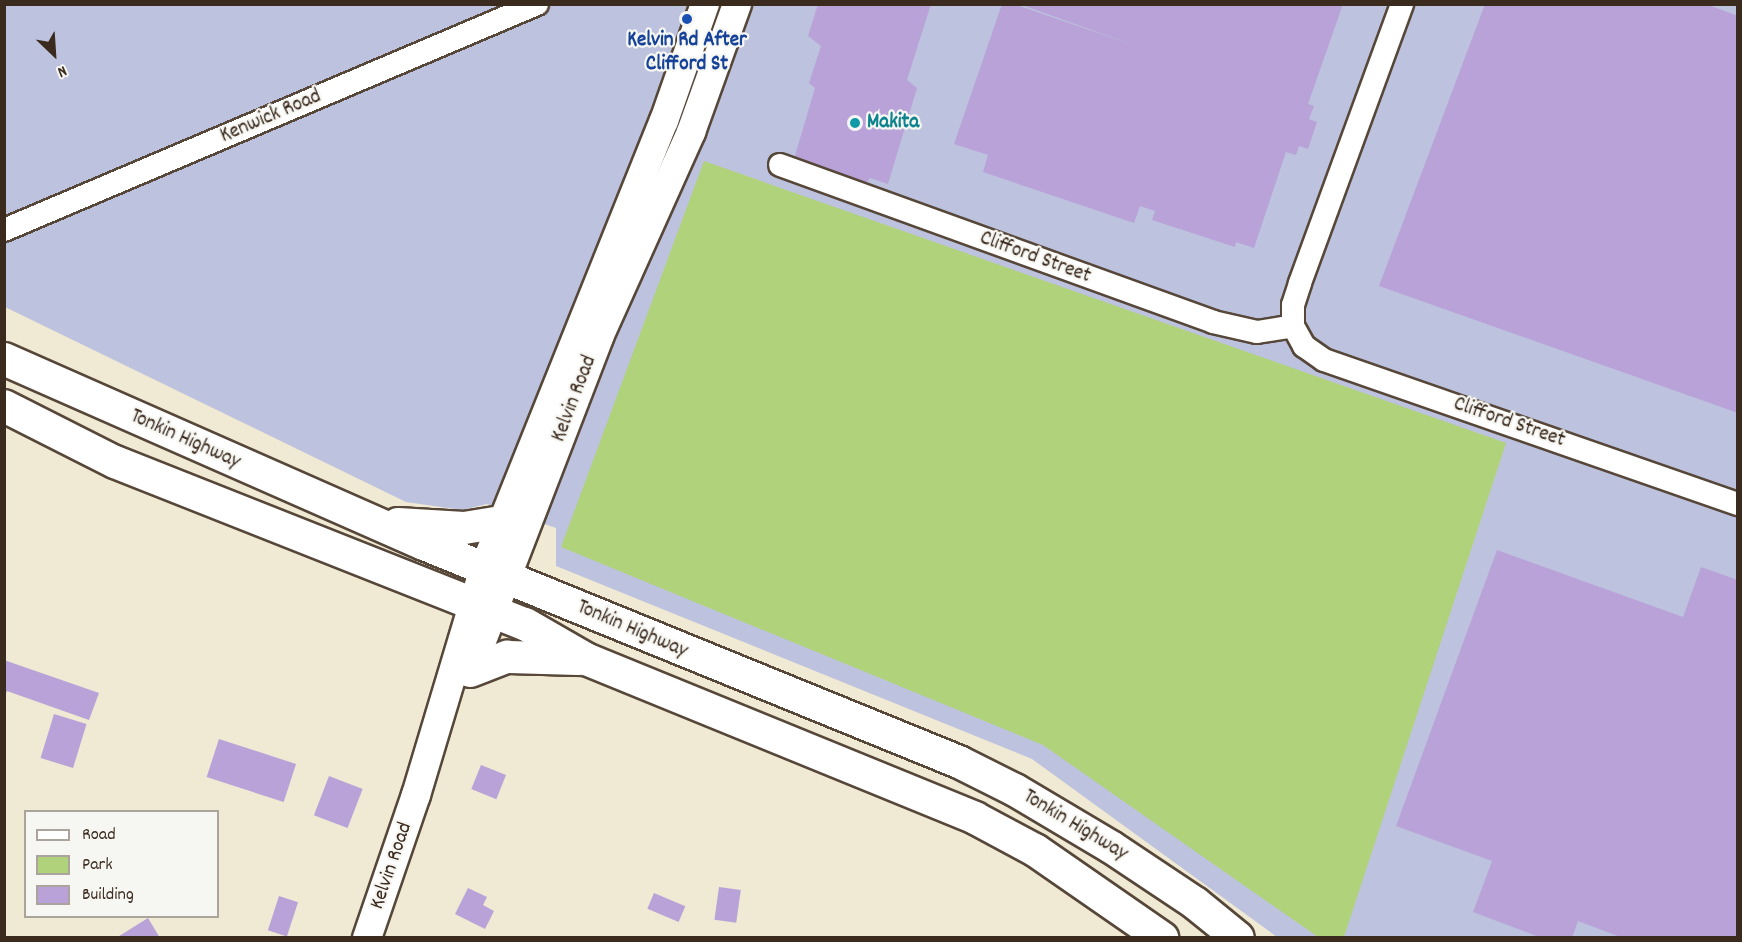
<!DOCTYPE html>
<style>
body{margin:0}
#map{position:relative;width:1742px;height:942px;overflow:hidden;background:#f0e9d4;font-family:Dekko,sans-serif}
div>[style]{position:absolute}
.industrial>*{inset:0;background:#bdc3de}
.green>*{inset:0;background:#b0d27a}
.building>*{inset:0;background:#b8a2d8;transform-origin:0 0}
.roads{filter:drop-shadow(2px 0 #564739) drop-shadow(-2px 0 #564739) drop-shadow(0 2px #564739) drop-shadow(0 -2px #564739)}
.minor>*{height:22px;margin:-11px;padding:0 11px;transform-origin:11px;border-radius:11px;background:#fff}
.major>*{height:28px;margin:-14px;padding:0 14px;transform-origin:14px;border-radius:14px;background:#fff}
.highway>*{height:32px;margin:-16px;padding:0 16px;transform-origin:16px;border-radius:16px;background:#fff}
.dots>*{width:16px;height:16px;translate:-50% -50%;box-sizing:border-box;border:3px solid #f6f6f2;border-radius:50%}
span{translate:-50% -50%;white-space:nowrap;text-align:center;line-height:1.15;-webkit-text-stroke:4.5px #f6f6f2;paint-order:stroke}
.transit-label{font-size:21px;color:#164399;font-weight:700}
.street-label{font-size:21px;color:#3b2a1e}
.culture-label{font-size:21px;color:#0d838f;font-weight:700}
.left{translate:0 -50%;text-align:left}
.frame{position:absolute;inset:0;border:6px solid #3b2a1e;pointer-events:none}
.legend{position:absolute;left:24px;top:810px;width:195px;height:108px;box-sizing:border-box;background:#f6f6f2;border:2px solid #aba49d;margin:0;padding:8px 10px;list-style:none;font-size:18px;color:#3b2a1e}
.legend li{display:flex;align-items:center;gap:12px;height:30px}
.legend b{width:30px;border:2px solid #aba49d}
.north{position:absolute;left:24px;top:24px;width:60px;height:60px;-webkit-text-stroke:4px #f6f6f2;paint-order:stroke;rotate:155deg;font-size:16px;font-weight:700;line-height:24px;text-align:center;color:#3b2a1e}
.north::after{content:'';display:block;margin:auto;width:21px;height:27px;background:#3b2a1e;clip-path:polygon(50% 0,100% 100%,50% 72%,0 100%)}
</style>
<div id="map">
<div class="industrial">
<i style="clip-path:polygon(4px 5px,1737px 5px,1737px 937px,1277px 937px,1032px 759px,556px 566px,556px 528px,487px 504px,462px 510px,406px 502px,5px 307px)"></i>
</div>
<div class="green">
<i style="clip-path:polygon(704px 161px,1506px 443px,1344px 937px,1318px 937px,1043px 745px,561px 547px)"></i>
</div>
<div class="building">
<i style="clip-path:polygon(818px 4px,931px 4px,907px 80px,917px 88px,888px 184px,870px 178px,864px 186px,794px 159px,815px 88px,809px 83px,821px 46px,808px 36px)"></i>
<i style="clip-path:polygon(1002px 4px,1014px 4px,1139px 47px,1019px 4px,1343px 4px,1308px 104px,1314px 106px,1309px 119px,1317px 122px,1308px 149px,1299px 146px,1296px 155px,1286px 152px,1254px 248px,1236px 242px,1235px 247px,1152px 220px,1155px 211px,1140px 206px,1134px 223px,983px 172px,988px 155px,954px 144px)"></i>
<i style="clip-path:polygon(1485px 4px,1706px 4px,1738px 16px,1738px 413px,1379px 286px)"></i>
<i style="clip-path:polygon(1497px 550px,1683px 617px,1701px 567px,1738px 580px,1738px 938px,1623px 938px,1578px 921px,1572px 938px,1542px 938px,1473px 912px,1492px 861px,1396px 826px)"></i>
<i style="clip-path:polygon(4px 660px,99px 693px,89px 720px,7px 691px,4px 698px)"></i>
<i style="left:54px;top:714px;width:34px;height:46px;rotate:17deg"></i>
<i style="left:219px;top:739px;width:81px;height:40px;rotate:18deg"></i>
<i style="left:481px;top:765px;width:27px;height:26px;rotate:22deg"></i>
<i style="left:329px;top:776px;width:36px;height:42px;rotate:21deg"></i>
<i style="left:719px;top:887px;width:22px;height:33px;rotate:8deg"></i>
<i style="clip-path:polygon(468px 888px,487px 897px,483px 905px,494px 911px,485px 929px,455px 914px)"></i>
<i style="left:654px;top:893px;width:34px;height:17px;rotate:23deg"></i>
<i style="left:279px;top:896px;width:20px;height:36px;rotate:18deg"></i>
<i style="clip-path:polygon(148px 918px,160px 938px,116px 938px)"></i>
</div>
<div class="roads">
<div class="minor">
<i style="left:780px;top:165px;width:461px;rotate:19.9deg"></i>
<i style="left:1213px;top:322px;width:45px;rotate:12.8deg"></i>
<i style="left:1257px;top:332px;width:36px;rotate:-9deg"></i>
<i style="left:1293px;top:326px;width:23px;rotate:61deg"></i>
<i style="left:1304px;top:346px;width:24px;rotate:35deg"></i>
<i style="left:1324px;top:360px;width:438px;rotate:19.2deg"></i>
<i style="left:4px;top:230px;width:579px;rotate:-22.98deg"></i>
<i style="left:1293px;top:326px;width:21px;rotate:-90deg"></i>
<i style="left:1293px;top:305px;width:23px;rotate:-72deg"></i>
<i style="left:1300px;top:283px;width:297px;rotate:-69.9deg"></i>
</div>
<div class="major">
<i style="left:470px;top:672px;width:359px;rotate:-68.9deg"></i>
<i style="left:599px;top:337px;width:225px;rotate:-65.8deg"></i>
<i style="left:691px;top:132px;width:136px;rotate:-70.2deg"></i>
<i style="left:367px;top:938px;width:151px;rotate:-71.1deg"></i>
<i style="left:416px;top:795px;width:237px;rotate:-73.3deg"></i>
<i style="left:484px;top:568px;width:482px;rotate:-68.1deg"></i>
<i style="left:664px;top:121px;width:124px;rotate:-70.7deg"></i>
</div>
<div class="highway">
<i style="left:4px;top:359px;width:459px;rotate:23.8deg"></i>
<i style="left:424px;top:544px;width:578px;rotate:22.17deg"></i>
<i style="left:959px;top:762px;width:63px;rotate:26.6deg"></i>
<i style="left:1015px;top:790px;width:112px;rotate:30.7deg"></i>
<i style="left:1111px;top:847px;width:101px;rotate:33.7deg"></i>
<i style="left:1195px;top:903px;width:55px;rotate:39.1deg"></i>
<i style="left:4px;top:406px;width:124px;rotate:26.8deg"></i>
<i style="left:115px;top:462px;width:441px;rotate:21.6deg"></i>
<i style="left:525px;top:624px;width:70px;rotate:29.8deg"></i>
<i style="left:586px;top:659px;width:420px;rotate:22.2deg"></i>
<i style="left:975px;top:818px;width:68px;rotate:28.1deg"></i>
<i style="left:1035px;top:850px;width:155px;rotate:34.7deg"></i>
<i style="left:398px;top:524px;width:66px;rotate:3.5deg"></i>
<i style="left:464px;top:528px;width:39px;rotate:-9deg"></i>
<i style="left:470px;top:671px;width:40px;rotate:-21deg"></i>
<i style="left:507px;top:657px;width:72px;rotate:1.6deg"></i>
</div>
</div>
<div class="dots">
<i style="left:687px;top:19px;background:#1a4fb4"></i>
<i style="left:855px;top:123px;background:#0f9aa8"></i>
</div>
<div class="transit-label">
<span style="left:687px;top:53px">Kelvin Rd After<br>Clifford St</span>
</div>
<div class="street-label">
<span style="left:271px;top:117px;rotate:-23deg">Kenwick Road</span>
<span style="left:1035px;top:258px;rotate:20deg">Clifford Street</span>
<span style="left:575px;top:399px;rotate:-69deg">Kelvin Road</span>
<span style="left:1509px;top:423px;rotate:19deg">Clifford Street</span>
<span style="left:185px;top:440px;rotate:24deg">Tonkin Highway</span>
<span style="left:632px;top:630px;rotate:23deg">Tonkin Highway</span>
<span style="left:1075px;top:826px;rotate:31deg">Tonkin Highway</span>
<span style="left:392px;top:866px;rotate:-71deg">Kelvin Road</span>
</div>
<div class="culture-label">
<span class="left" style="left:867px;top:123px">Makita</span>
</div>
<div class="frame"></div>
<ul class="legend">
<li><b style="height:8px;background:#fff"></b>Road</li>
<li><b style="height:16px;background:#b0d27a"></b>Park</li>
<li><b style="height:16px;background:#b8a2d8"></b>Building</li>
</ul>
<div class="north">N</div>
</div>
